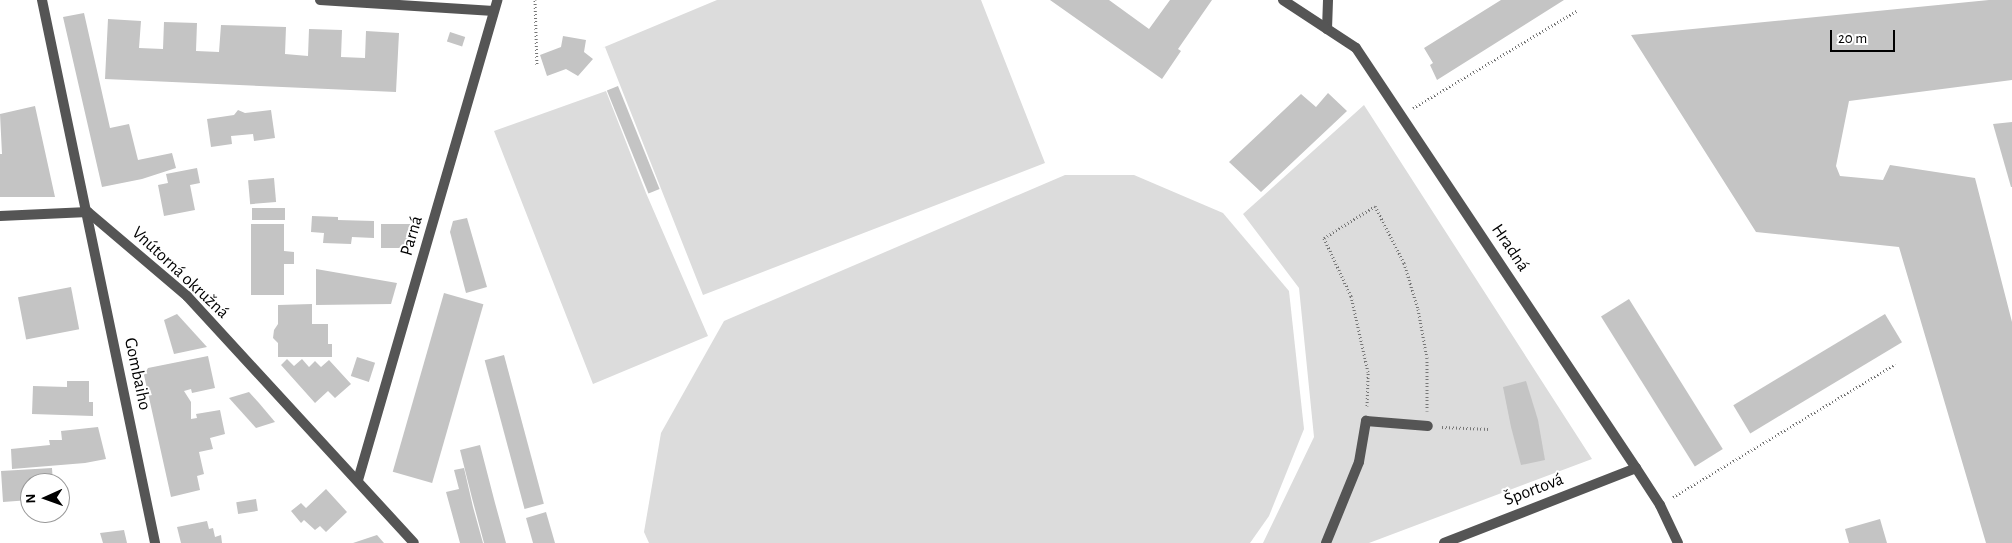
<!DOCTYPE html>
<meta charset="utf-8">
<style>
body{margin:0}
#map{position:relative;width:2012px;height:543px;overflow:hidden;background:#fff;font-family:"Alegreya Sans",sans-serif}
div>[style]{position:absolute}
.green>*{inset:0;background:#dcdcdc}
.building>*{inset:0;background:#c4c4c4;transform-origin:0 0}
.path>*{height:3px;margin-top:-1.5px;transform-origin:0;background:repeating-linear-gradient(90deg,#777 0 1px,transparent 0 3.5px)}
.service>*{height:10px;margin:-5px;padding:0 5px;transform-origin:5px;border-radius:5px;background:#555}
.minor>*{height:10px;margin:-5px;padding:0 5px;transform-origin:5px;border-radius:5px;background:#555}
span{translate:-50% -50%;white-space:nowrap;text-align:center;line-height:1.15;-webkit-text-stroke:4px #fff;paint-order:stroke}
.street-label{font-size:18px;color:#000}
.north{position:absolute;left:20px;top:473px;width:50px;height:50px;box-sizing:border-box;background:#fff;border:1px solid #999;border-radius:50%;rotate:268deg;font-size:14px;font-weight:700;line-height:20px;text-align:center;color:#000}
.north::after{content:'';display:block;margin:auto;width:18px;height:22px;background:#000;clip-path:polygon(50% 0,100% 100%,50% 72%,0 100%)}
.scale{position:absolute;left:1830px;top:30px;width:65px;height:22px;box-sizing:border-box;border:2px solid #000;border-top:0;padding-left:6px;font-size:15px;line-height:18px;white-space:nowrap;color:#000;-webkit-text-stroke:4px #fff;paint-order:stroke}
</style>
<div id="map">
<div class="green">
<i style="clip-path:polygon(717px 0,981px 0,1045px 163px,703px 295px,605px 47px,602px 48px)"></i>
<i style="clip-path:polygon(606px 91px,646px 193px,708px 336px,593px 384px,494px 131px)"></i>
<i style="clip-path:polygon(1364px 105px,1592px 459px,1369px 543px,1263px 543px,1314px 437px,1299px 288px,1243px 214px)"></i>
<i style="clip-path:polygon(1065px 175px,1134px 175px,1223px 213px,1289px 291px,1304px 429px,1269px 516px,1250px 543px,649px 543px,644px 532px,661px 433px,724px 321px)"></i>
</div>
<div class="building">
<i style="clip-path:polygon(1050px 0,1109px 0,1149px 29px,1170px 0,1212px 0,1178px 49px,1181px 51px,1162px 79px)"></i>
<i style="clip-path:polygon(1501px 0,1564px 0,1437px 80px,1430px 65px,1433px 63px,1424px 48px)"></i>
<i style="clip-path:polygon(1989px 0,2012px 0,2012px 80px,1849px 101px,1836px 166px,1840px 176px,1883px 180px,1890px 165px,1975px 178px,2012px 322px,2012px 543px,1986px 543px,1899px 247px,1756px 232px,1631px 35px)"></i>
<i style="clip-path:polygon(84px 13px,110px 128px,129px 124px,138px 160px,172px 153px,176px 168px,142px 179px,102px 187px,63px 17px)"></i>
<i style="clip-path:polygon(108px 19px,141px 21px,139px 48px,163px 49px,164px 22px,197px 23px,196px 51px,219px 52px,221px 25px,286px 27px,285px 54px,308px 56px,309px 29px,342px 30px,341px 57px,365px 58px,366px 31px,399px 33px,396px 92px,105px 79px)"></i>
<i style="left:450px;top:32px;width:16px;height:10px;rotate:18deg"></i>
<i style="clip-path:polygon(563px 36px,586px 40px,584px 52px,593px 59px,578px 76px,566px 69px,547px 76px,540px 55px,561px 47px)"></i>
<i style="left:618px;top:86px;width:111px;height:12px;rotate:68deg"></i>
<i style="clip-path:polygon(1328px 93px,1347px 111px,1261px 192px,1229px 162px,1301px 94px,1316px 107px)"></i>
<i style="clip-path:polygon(35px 106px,55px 197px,0 197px,0 154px,2px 154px,0 114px)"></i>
<i style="clip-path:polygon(238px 110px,245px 113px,271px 110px,275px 138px,254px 141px,253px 134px,231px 136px,232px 144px,211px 147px,207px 119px,234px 115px)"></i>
<i style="clip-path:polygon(2012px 122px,2012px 187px,2011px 187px,1993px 124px)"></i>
<i style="clip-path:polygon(197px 168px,200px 183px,190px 185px,195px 210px,164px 216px,158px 185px,168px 183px,166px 174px)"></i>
<i style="left:274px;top:178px;width:24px;height:26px;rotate:85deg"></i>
<i style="left:252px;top:208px;width:33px;height:12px"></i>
<i style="clip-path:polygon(312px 216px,338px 217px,338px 220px,374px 221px,374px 238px,352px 237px,351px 244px,323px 243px,324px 233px,311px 232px)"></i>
<i style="clip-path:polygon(467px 218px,487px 287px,466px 293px,450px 232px,453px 221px)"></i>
<i style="clip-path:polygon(251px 224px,284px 224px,284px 251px,294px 252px,294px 264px,284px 264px,284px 295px,251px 295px)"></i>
<i style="left:381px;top:224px;width:29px;height:24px"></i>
<i style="clip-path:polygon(316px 269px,397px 283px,391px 304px,316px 305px)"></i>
<i style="left:71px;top:287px;width:43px;height:54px;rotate:79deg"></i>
<i style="left:444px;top:293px;width:41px;height:186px;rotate:16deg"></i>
<i style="left:1629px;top:299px;width:177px;height:33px;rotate:58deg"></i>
<i style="clip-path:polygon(312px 304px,312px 324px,328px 324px,328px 344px,332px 344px,332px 357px,278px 357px,278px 343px,273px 338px,274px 330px,278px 324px,278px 305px)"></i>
<i style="clip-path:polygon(177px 314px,207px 347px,174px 354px,164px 320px)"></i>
<i style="left:1885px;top:314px;width:33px;height:177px;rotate:59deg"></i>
<i style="left:504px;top:355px;width:154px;height:20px;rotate:75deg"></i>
<i style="clip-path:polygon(208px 356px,215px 388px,192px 393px,191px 389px,184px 391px,191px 402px,191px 419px,197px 418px,196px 414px,220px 410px,225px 434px,210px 438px,213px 449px,199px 452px,204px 474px,197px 476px,200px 490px,171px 497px,144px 375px,148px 368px)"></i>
<i style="left:357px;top:357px;width:19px;height:20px;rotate:18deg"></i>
<i style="clip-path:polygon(287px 359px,294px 366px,302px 359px,309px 367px,315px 361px,321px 367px,329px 360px,351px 384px,335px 398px,328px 391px,315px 403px,281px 365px)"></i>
<i style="clip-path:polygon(67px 381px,89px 381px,89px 402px,93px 402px,93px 416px,32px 414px,33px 386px,67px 387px)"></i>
<i style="clip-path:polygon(1526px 381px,1538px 420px,1545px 460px,1521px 465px,1511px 427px,1503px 387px)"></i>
<i style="clip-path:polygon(249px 392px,259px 403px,275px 422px,256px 428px,229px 398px)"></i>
<i style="clip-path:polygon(98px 427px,106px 459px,85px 463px,12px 469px,11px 449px,50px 445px,49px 440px,62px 440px,61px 431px)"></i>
<i style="clip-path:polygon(480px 445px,495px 503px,506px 543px,484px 543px,472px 498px,460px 450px)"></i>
<i style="clip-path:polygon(52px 468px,53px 483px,30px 483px,30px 500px,3px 502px,1px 471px)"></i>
<i style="clip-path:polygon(464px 468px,473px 507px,483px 543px,460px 543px,446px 492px,459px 489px,454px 470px)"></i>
<i style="clip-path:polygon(326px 489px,347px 512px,326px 532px,320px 526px,315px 530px,304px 520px,301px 523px,291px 511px,301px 503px,306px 508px)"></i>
<i style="left:256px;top:499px;width:12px;height:20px;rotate:81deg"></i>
<i style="clip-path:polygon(546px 512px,555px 543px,533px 543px,526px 518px)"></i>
<i style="clip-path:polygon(1880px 519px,1887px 543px,1849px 543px,1845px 529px)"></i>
<i style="clip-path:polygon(207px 521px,209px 529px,213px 528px,215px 537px,221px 535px,222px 543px,181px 543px,177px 527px)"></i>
<i style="clip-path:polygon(124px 530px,127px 543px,103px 543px,100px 533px)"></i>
<i style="clip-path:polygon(377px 535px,384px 543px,353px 543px)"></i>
</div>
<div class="path">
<i style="left:535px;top:0;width:66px;rotate:88.3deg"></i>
<i style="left:1413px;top:108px;width:192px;rotate:-30.7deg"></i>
<i style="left:1367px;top:406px;width:34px;rotate:-88deg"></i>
<i style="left:1368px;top:372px;width:78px;rotate:-102.6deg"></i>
<i style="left:1351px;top:296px;width:64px;rotate:-115deg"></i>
<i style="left:1324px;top:238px;width:60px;rotate:-32.1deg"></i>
<i style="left:1375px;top:206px;width:64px;rotate:63deg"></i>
<i style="left:1404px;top:263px;width:48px;rotate:73.1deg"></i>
<i style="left:1418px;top:309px;width:50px;rotate:79.6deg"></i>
<i style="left:1427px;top:358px;width:53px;rotate:90deg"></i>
<i style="left:1442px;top:427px;width:48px;rotate:2.4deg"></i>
<i style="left:1673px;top:497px;width:259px;rotate:-30.9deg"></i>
</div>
<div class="service">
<i style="left:320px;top:0;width:174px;rotate:3.6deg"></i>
<i style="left:1327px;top:29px;width:29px;rotate:-88deg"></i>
<i style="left:358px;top:480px;width:500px;rotate:-73.8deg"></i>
<i style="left:1326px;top:543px;width:87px;rotate:-67.8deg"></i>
<i style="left:1359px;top:462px;width:42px;rotate:-80.3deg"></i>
<i style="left:1366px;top:421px;width:62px;rotate:4.6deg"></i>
</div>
<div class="minor">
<i style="left:42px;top:0;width:555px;rotate:78.24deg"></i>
<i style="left:1283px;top:0;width:87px;rotate:33.3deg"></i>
<i style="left:1356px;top:48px;width:505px;rotate:56.31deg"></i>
<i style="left:1636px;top:468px;width:44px;rotate:57deg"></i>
<i style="left:1660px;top:505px;width:42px;rotate:64.7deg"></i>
<i style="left:88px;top:212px;width:130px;rotate:40.3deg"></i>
<i style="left:187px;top:296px;width:335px;rotate:47.4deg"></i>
<i style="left:0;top:216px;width:88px;rotate:-2.6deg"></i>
<i style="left:1444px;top:543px;width:206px;rotate:-21.3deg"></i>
</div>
<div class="street-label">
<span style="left:412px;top:236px;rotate:-74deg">Parná</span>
<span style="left:1510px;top:248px;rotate:56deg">Hradná</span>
<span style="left:180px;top:273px;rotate:43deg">Vnútorná okružná</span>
<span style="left:137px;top:374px;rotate:78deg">Gombaiho</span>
<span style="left:1534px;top:490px;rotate:-21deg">Športová</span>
</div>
<div class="north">N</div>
<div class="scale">20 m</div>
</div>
